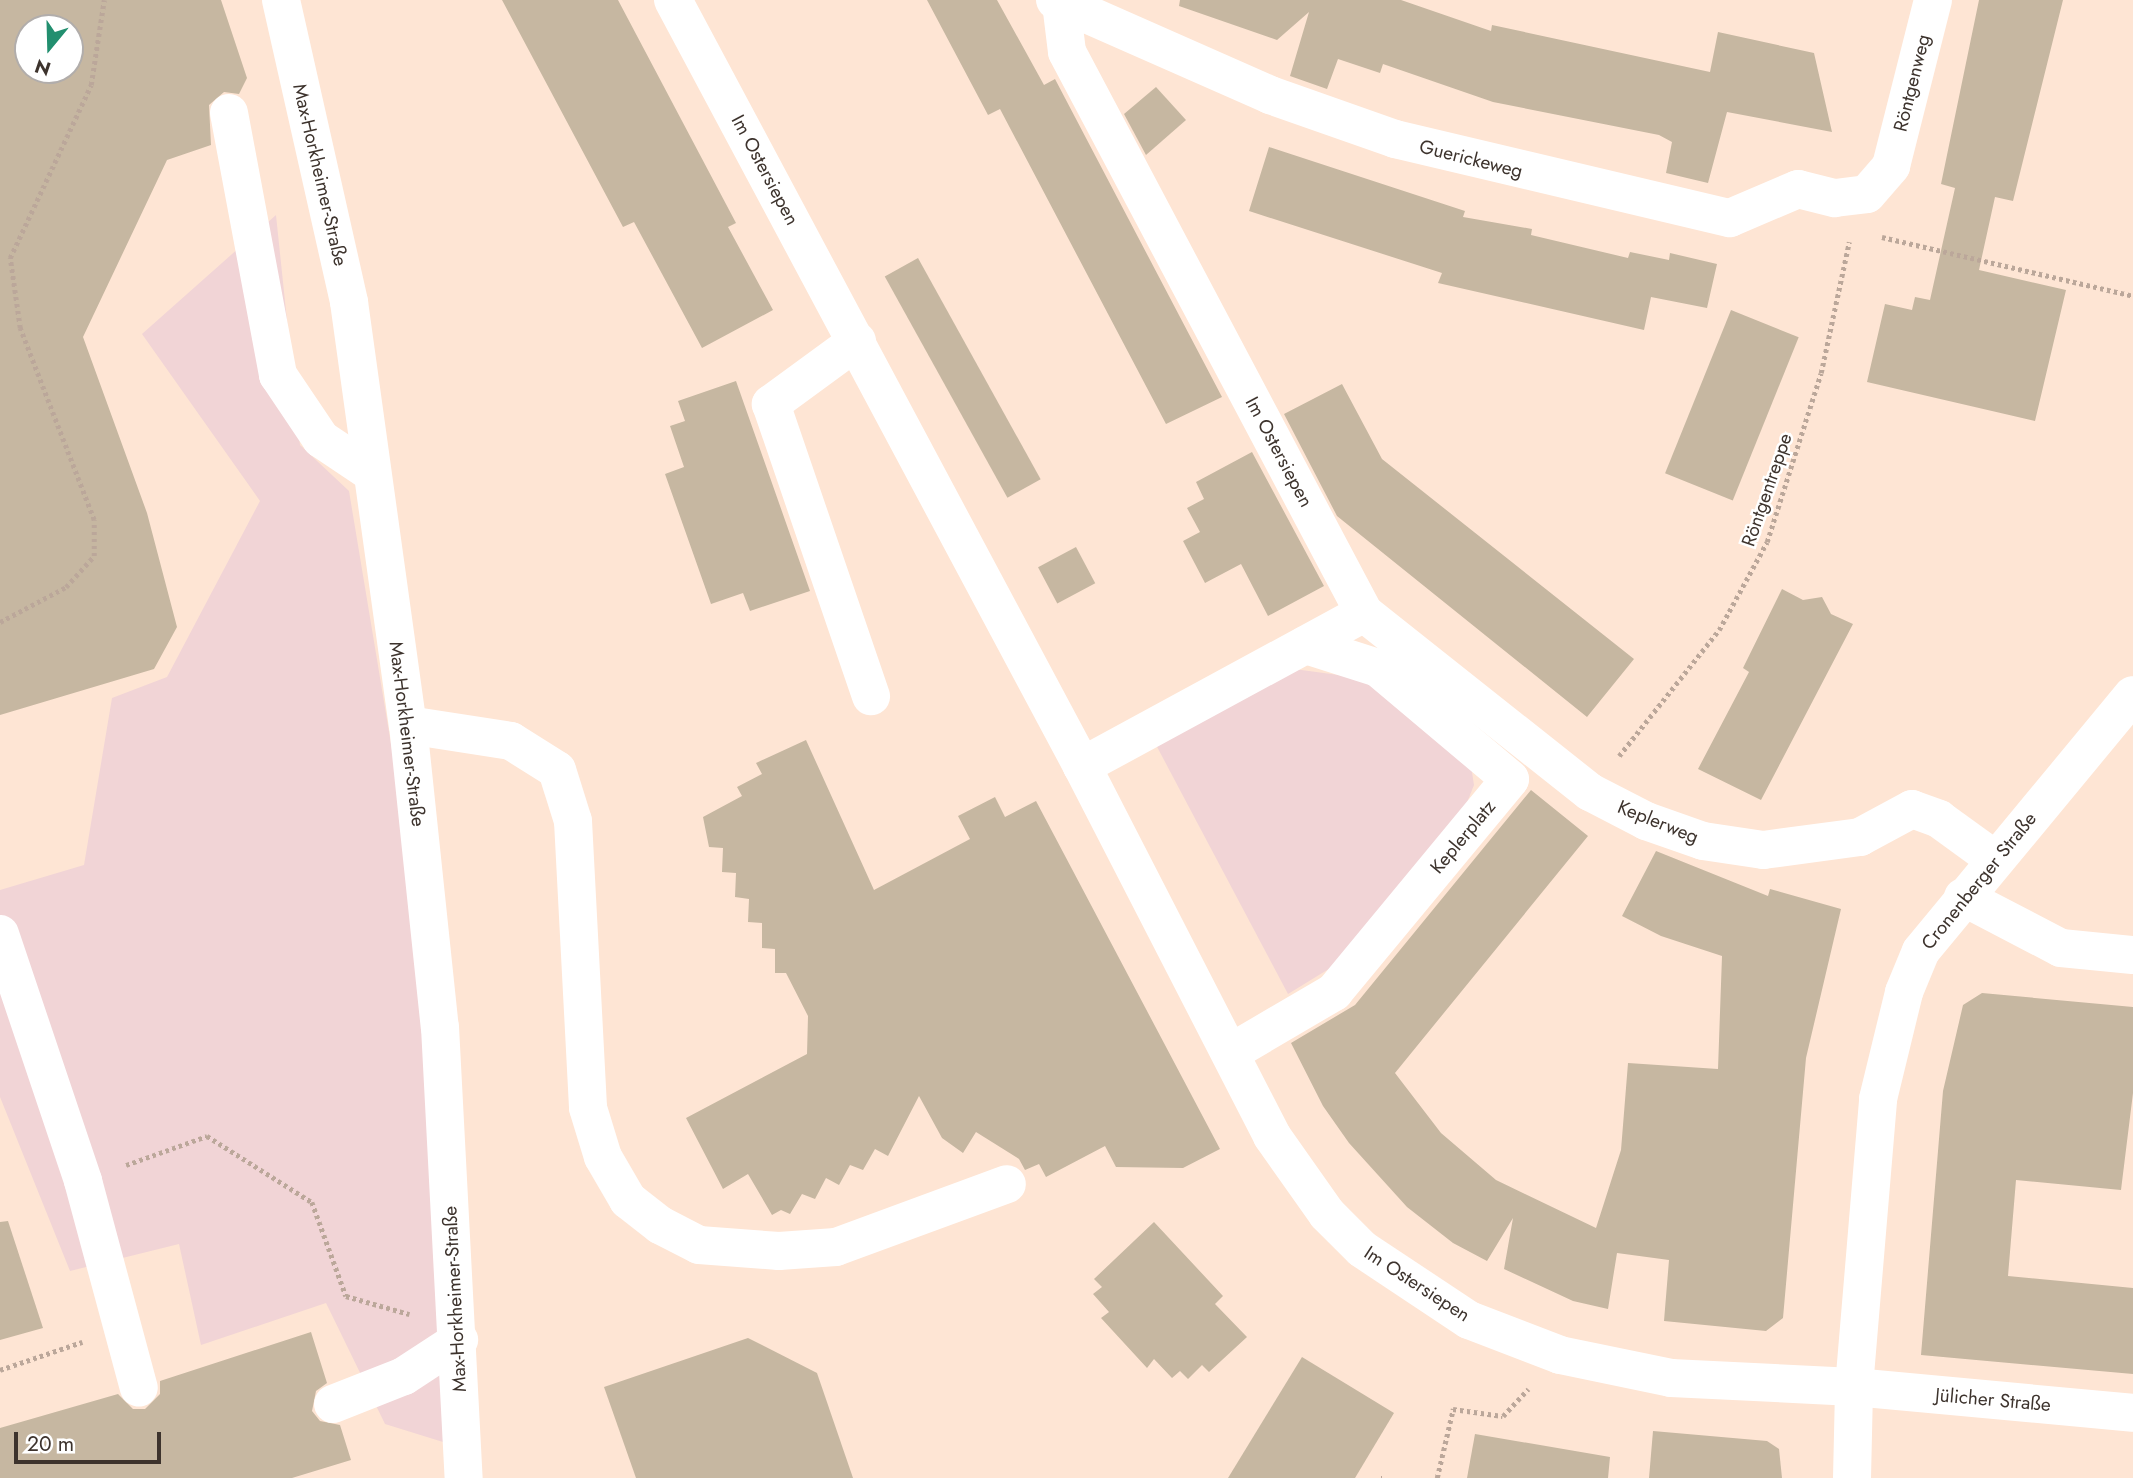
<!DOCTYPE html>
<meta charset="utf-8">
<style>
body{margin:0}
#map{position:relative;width:2133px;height:1478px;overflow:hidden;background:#fee5d4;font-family:Jost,sans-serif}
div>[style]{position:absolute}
.green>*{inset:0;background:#f1d4d6}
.building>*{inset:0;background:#c6b7a1;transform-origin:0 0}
.path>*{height:4.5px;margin-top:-2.25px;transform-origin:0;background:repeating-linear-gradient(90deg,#bba79a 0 3.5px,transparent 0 7px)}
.minor>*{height:38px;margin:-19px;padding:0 19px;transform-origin:19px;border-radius:19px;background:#fff}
.major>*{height:38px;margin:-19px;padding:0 19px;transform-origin:19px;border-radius:19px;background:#fff}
span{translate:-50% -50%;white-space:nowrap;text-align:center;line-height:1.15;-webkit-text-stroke:5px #fff;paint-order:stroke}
.street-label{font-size:19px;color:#3d332d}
.north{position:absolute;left:14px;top:14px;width:70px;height:70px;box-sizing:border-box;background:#fff;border:2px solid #b1adab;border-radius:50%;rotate:199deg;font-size:19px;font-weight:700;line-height:28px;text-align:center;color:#3d332d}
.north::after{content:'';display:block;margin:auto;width:24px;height:32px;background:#228f6f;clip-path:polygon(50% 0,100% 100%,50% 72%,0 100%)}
.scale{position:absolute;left:14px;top:1432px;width:147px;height:32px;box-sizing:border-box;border:4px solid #3d332d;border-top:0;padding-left:9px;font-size:21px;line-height:24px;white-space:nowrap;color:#3d332d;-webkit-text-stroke:5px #fff;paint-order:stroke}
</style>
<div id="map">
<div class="green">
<i style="clip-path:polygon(276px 215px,300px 445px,349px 491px,394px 762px,428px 1089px,443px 1442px,385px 1424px,326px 1303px,201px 1345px,179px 1244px,70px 1271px,0 1097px,0 890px,84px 865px,112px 698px,167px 677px,260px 501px,142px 334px)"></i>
<i style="clip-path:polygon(1294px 669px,1368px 679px,1471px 766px,1474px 785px,1466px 805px,1332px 967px,1288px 994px,1155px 743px)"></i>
</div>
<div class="building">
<i style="clip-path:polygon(evenodd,0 0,221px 0,247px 78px,239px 94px,224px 92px,209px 105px,211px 145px,167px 160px,83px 337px,147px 513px,177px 627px,154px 669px,0 715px,0 0,28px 28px,70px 28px,70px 70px,28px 70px,28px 28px)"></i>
<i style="clip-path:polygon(502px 0,618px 0,736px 223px,728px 227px,773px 310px,702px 348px,634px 222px,623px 227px)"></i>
<i style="clip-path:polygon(927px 0,997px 0,1044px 85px,1055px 79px,1222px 397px,1166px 424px,1000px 109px,988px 115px)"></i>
<i style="clip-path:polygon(1180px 0,1401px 0,1491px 31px,1492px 25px,1710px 72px,1718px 32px,1814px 53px,1832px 132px,1727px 112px,1708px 183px,1666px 173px,1672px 142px,1659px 135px,1493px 102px,1383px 64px,1380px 73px,1338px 59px,1327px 89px,1290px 76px,1309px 12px,1277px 40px,1179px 6px)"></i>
<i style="clip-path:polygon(1979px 0,2063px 0,2013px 201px,1995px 197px,1979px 270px,2066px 290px,2035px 421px,1867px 382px,1885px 304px,1912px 310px,1915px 297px,1930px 300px,1955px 188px,1941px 184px)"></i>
<i style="clip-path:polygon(1156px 87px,1186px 120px,1146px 155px,1124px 114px)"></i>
<i style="clip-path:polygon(1269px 147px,1465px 211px,1463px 217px,1532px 229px,1531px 235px,1628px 258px,1630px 252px,1669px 260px,1670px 253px,1717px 264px,1707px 308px,1651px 297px,1644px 330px,1438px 283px,1442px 273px,1249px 211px)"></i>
<i style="left:918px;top:258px;width:253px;height:38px;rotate:61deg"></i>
<i style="left:1731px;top:310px;width:73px;height:176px;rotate:22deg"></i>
<i style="clip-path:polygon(736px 381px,810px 591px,750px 611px,743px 593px,711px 604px,665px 474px,684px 467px,670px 426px,685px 421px,678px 401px)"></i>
<i style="clip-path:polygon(1342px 384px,1382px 459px,1634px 659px,1587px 717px,1337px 516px,1284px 414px)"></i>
<i style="clip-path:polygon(1252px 452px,1324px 586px,1268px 616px,1241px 564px,1205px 583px,1183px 541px,1200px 532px,1187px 508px,1204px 499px,1196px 482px)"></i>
<i style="left:1076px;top:547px;width:41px;height:43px;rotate:62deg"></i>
<i style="clip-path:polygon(1782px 589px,1803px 600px,1822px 597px,1831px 614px,1853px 624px,1761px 800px,1698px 769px,1749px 672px,1743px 668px)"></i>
<i style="clip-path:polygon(806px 740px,874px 890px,970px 839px,958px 816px,995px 797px,1005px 817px,1036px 801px,1220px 1149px,1183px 1168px,1116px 1167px,1105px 1146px,1046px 1177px,1039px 1164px,1025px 1170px,1019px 1159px,976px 1132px,963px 1153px,942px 1138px,919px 1096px,888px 1156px,875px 1149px,863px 1170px,850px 1165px,839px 1185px,826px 1178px,815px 1199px,802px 1194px,790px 1214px,781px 1210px,772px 1215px,748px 1174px,723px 1189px,686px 1118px,807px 1054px,808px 1016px,786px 973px,775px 973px,775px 949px,762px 948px,762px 923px,748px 922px,749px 899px,735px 897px,736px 873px,722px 872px,723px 848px,709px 847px,703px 817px,742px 796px,737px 787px,762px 774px,756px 763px)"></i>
<i style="clip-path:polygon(1531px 790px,1588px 836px,1395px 1073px,1441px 1133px,1496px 1180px,1596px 1228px,1621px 1150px,1628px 1063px,1718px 1069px,1722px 956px,1661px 936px,1622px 916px,1656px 851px,1768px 896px,1770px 889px,1841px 909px,1806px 1058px,1783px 1318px,1766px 1331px,1664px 1321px,1669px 1260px,1617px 1253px,1608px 1309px,1573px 1301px,1504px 1269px,1513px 1218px,1487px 1261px,1453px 1243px,1407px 1207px,1349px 1143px,1323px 1106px,1291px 1043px,1355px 1005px)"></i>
<i style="clip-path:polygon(1982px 993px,2133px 1007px,2133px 1093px,2121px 1190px,2016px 1180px,2008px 1276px,2133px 1288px,2133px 1374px,1921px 1355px,1943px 1091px,1963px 1005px)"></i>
<i style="clip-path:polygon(8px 1221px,43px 1328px,0 1340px,0 1222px)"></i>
<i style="clip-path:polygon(1154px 1222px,1223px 1296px,1215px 1304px,1247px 1337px,1209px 1372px,1202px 1365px,1188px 1379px,1180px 1371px,1172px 1378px,1154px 1359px,1147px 1368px,1101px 1318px,1109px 1312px,1093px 1294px,1102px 1287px,1094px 1279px)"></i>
<i style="clip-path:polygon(311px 1332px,327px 1383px,316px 1391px,312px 1411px,320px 1421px,340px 1425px,351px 1460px,292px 1478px,0 1478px,0 1428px,118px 1394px,133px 1409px,145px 1409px,160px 1394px,160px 1381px)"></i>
<i style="clip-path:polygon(748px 1338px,817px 1373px,853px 1478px,636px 1478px,604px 1387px)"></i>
<i style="clip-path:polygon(1302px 1357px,1394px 1413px,1355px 1478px,1228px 1478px)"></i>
<i style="clip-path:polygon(1653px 1431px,1767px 1441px,1779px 1449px,1782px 1478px,1649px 1478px)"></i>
<i style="clip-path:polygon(1475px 1434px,1610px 1457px,1608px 1478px,1467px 1478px)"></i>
</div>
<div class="path">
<i style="left:1882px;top:237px;width:258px;rotate:13.2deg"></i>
<i style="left:0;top:622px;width:75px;rotate:-27.9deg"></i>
<i style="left:66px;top:587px;width:42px;rotate:-47.9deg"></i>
<i style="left:94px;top:556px;width:36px;rotate:-90deg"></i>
<i style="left:94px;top:520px;width:206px;rotate:-111.1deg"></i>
<i style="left:20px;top:328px;width:71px;rotate:-98.1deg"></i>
<i style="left:10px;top:258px;width:191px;rotate:-64.9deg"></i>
<i style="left:91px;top:85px;width:86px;rotate:-81.3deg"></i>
<i style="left:1619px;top:756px;width:161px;rotate:-51.6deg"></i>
<i style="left:1719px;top:630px;width:100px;rotate:-61.4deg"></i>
<i style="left:1767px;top:542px;width:177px;rotate:-72.3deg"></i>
<i style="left:1821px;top:373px;width:134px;rotate:-77.9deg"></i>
<i style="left:126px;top:1165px;width:86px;rotate:-19.7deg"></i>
<i style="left:207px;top:1136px;width:124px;rotate:32.2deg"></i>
<i style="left:312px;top:1202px;width:100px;rotate:70.1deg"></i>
<i style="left:346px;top:1296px;width:66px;rotate:15.9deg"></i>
<i style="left:0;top:1370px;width:87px;rotate:-18.9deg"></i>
<i style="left:1381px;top:1478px;width:1px"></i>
<i style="left:1437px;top:1478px;width:71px;rotate:-76.9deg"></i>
<i style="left:1453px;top:1409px;width:50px;rotate:8deg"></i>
<i style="left:1503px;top:1416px;width:37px;rotate:-47deg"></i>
</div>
<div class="minor">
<i style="left:281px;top:0;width:310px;rotate:77.3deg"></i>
<i style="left:349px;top:302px;width:427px;rotate:82.1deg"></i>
<i style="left:408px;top:725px;width:304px;rotate:84deg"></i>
<i style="left:440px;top:1027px;width:452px;rotate:87deg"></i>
<i style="left:673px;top:0;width:868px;rotate:61.9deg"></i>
<i style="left:1082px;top:766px;width:416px;rotate:62.8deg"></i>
<i style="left:1272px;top:1136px;width:95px;rotate:54.8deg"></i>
<i style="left:1327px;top:1214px;width:49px;rotate:45deg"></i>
<i style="left:1362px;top:1249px;width:128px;rotate:33.6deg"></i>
<i style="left:1469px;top:1320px;width:97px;rotate:21deg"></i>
<i style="left:1560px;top:1355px;width:113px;rotate:11.7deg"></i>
<i style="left:1671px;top:1378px;width:183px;rotate:2.8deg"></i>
<i style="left:1854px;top:1387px;width:280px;rotate:5.3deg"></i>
<i style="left:1055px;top:0;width:235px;rotate:23.8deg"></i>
<i style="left:1270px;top:95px;width:133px;rotate:19.4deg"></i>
<i style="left:1395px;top:139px;width:344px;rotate:13.3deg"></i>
<i style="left:1730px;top:218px;width:74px;rotate:-23.1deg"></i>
<i style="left:1798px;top:189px;width:38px;rotate:14deg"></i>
<i style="left:1835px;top:198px;width:32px;rotate:-7deg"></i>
<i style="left:1867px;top:194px;width:37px;rotate:-49deg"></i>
<i style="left:1891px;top:166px;width:171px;rotate:-75.8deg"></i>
<i style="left:1061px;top:3px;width:49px;rotate:83deg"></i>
<i style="left:1067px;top:52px;width:635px;rotate:62.1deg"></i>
<i style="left:1364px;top:613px;width:321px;rotate:151.5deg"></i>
<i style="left:229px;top:113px;width:267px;rotate:79.4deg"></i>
<i style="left:278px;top:375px;width:77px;rotate:56.1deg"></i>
<i style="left:321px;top:439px;width:61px;rotate:33.7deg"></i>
<i style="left:857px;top:341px;width:107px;rotate:143.8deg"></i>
<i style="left:771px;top:404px;width:309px;rotate:71.1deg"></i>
<i style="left:1364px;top:613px;width:288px;rotate:38.4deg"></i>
<i style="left:1590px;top:792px;width:63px;rotate:27.4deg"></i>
<i style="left:1646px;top:821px;width:60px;rotate:19.3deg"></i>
<i style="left:1703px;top:841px;width:61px;rotate:8.5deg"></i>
<i style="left:1763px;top:850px;width:98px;rotate:-7.6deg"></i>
<i style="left:1860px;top:837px;width:59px;rotate:-28.3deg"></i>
<i style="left:1912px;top:809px;width:29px;rotate:20deg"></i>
<i style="left:1939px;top:819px;width:68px;rotate:36deg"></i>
<i style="left:408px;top:725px;width:104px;rotate:8.8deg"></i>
<i style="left:511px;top:741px;width:54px;rotate:32.2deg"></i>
<i style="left:557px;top:770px;width:53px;rotate:72.6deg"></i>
<i style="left:573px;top:821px;width:287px;rotate:87deg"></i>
<i style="left:588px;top:1108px;width:51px;rotate:73deg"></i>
<i style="left:603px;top:1157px;width:50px;rotate:59.8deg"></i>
<i style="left:628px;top:1200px;width:41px;rotate:38deg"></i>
<i style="left:660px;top:1225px;width:44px;rotate:27.1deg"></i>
<i style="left:699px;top:1245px;width:80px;rotate:4.3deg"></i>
<i style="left:779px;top:1251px;width:57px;rotate:-4deg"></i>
<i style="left:836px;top:1247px;width:182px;rotate:-20.2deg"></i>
<i style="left:1963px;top:897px;width:110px;rotate:27.5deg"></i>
<i style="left:2061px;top:948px;width:72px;rotate:5.6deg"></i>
<i style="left:0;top:934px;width:261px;rotate:71.4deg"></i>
<i style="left:83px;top:1181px;width:214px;rotate:74.9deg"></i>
<i style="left:1230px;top:1053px;width:121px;rotate:-30.4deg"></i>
<i style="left:1334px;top:992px;width:276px;rotate:-50.4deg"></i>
<i style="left:1510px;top:779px;width:172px;rotate:-139.9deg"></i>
<i style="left:1378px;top:668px;width:76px;rotate:-162.3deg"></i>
<i style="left:333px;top:1404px;width:76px;rotate:-21.5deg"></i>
<i style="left:404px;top:1376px;width:66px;rotate:-33.2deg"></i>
</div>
<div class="major">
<i style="left:1852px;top:1478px;width:91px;rotate:-88.7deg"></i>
<i style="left:1854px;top:1387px;width:289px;rotate:-85.2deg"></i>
<i style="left:1878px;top:1099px;width:110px;rotate:-76.3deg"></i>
<i style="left:1904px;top:992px;width:44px;rotate:-67.5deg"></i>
<i style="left:1921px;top:951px;width:332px;rotate:-50.4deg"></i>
</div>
<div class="street-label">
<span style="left:1912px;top:83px;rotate:-76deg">Röntgenweg</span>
<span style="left:1471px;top:159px;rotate:14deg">Guerickeweg</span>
<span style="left:765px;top:170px;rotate:62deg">Im Ostersiepen</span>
<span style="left:320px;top:175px;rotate:77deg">Max-Horkheimer-Straße</span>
<span style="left:1279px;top:452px;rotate:62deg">Im Ostersiepen</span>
<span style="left:1767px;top:490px;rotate:-71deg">Röntgentreppe</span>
<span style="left:407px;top:734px;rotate:83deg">Max-Horkheimer-Straße</span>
<span style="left:1658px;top:822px;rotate:22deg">Keplerweg</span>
<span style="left:1463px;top:837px;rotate:-50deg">Keplerplatz</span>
<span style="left:1979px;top:881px;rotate:-51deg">Cronenberger Straße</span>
<span style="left:1417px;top:1284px;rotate:33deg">Im Ostersiepen</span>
<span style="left:455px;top:1299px;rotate:-93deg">Max-Horkheimer-Straße</span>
<span style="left:1993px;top:1400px;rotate:5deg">Jülicher Straße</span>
</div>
<div class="north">N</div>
<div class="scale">20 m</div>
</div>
